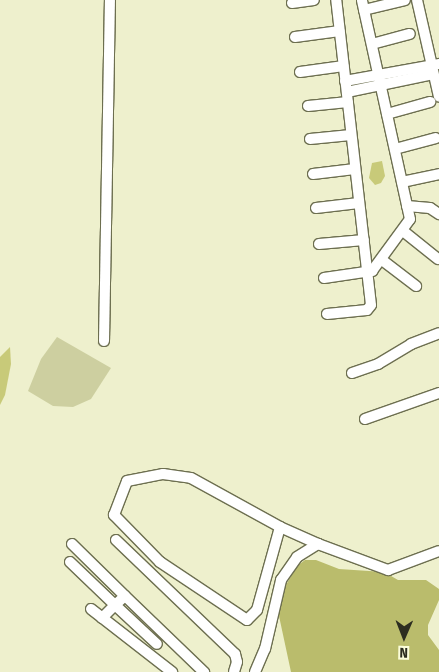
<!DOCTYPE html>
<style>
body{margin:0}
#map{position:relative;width:439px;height:672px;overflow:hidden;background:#eef0cd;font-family:"Fira Sans Condensed",sans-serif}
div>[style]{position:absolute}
.green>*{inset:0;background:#cdcfa0}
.forest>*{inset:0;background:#babc6c}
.water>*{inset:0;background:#c8ca79}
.roads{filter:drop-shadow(1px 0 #6d6f50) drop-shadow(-1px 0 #6d6f50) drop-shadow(0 1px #6d6f50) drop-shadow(0 -1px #6d6f50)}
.minor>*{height:10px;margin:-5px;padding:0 5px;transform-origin:5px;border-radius:5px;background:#fff}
span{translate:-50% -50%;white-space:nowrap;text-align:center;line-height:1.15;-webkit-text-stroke:4px #fbfdda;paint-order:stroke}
.north{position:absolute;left:379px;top:612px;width:50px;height:50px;-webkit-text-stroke:4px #fbfdda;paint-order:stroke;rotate:181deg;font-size:14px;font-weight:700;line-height:20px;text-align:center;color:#2c2d20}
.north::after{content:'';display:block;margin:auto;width:18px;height:22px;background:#2c2d20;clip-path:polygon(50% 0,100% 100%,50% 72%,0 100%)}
</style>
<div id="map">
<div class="green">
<i style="clip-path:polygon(57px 337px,111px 368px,91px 399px,73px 407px,53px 406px,28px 391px,41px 359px)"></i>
</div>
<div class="forest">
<i style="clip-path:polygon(305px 560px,316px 560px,339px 569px,384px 572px,398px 580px,426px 580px,439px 589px,439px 600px,428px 625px,428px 635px,439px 650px,439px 672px,291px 672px,276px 602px,297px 566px)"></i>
</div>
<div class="water">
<i style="clip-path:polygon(382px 161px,385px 176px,381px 183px,375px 185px,369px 178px,372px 163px)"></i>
<i style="clip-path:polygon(10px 347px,11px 364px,5px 395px,0 405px,0 357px)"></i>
</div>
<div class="roads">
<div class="minor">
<i style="left:417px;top:0;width:99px;rotate:77.2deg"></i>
<i style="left:292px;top:3px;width:22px;rotate:-8deg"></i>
<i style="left:364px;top:10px;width:42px;rotate:-13.7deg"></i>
<i style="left:295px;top:37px;width:45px;rotate:-7.6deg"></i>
<i style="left:372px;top:44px;width:39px;rotate:-15deg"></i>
<i style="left:300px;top:72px;width:44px;rotate:-7.8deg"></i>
<i style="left:345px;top:81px;width:96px;rotate:-10.3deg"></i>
<i style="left:347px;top:92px;width:88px;rotate:-11.8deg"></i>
<i style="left:308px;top:106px;width:40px;rotate:-5.7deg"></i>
<i style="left:387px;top:114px;width:45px;rotate:-15.6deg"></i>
<i style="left:310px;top:139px;width:41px;rotate:-5.6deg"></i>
<i style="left:395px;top:149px;width:42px;rotate:-15deg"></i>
<i style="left:313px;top:174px;width:42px;rotate:-6.8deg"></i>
<i style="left:402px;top:182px;width:38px;rotate:-12deg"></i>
<i style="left:407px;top:206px;width:23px;rotate:5deg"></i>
<i style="left:430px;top:208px;width:11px;rotate:34deg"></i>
<i style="left:316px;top:208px;width:43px;rotate:-6.6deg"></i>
<i style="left:403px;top:231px;width:45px;rotate:38.7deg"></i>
<i style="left:319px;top:244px;width:45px;rotate:-5.1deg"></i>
<i style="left:382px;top:260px;width:43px;rotate:37.4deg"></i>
<i style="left:324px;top:278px;width:49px;rotate:-8.3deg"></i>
<i style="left:372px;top:271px;width:64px;rotate:-53.8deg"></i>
<i style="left:410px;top:219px;width:224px;rotate:-102.4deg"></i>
<i style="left:327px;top:314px;width:40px;rotate:-5.7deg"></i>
<i style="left:367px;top:310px;width:6px;rotate:-51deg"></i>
<i style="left:371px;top:305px;width:307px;rotate:-96.5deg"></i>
<i style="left:104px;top:341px;width:341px;rotate:-89deg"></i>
<i style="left:352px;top:373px;width:28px;rotate:-19deg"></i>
<i style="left:378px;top:364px;width:39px;rotate:-31deg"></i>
<i style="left:411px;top:344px;width:30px;rotate:-21deg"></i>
<i style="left:365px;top:419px;width:78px;rotate:-19.4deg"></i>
<i style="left:280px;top:527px;width:86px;rotate:105.5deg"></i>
<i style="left:257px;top:610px;width:14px;rotate:135deg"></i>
<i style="left:247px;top:620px;width:105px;rotate:-146.3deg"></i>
<i style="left:160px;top:562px;width:66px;rotate:-134.4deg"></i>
<i style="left:114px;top:515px;width:36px;rotate:-69deg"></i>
<i style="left:127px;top:481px;width:37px;rotate:-11deg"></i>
<i style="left:163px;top:474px;width:28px;rotate:8deg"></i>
<i style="left:191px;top:478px;width:102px;rotate:28.8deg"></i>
<i style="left:280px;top:527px;width:42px;rotate:24.1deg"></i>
<i style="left:116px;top:540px;width:165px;rotate:43.8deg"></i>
<i style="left:235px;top:654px;width:8px;rotate:76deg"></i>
<i style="left:237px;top:662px;width:10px;rotate:107deg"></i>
<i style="left:72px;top:544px;width:74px;rotate:44.5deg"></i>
<i style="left:70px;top:562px;width:62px;rotate:43.7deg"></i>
<i style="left:115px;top:605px;width:13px;rotate:-42deg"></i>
<i style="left:125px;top:596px;width:110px;rotate:43.9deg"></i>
<i style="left:91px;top:609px;width:103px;rotate:37.9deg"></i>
<i style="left:102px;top:618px;width:18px;rotate:-45deg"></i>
<i style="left:115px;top:605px;width:57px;rotate:42.9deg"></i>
<i style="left:255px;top:672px;width:25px;rotate:-67deg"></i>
<i style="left:265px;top:649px;width:71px;rotate:-76.9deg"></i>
<i style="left:281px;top:580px;width:28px;rotate:-55deg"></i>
<i style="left:297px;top:557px;width:25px;rotate:-32deg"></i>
<i style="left:318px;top:544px;width:75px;rotate:20.4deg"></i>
<i style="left:388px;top:570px;width:54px;rotate:-20.4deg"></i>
</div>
</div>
<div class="north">N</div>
</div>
